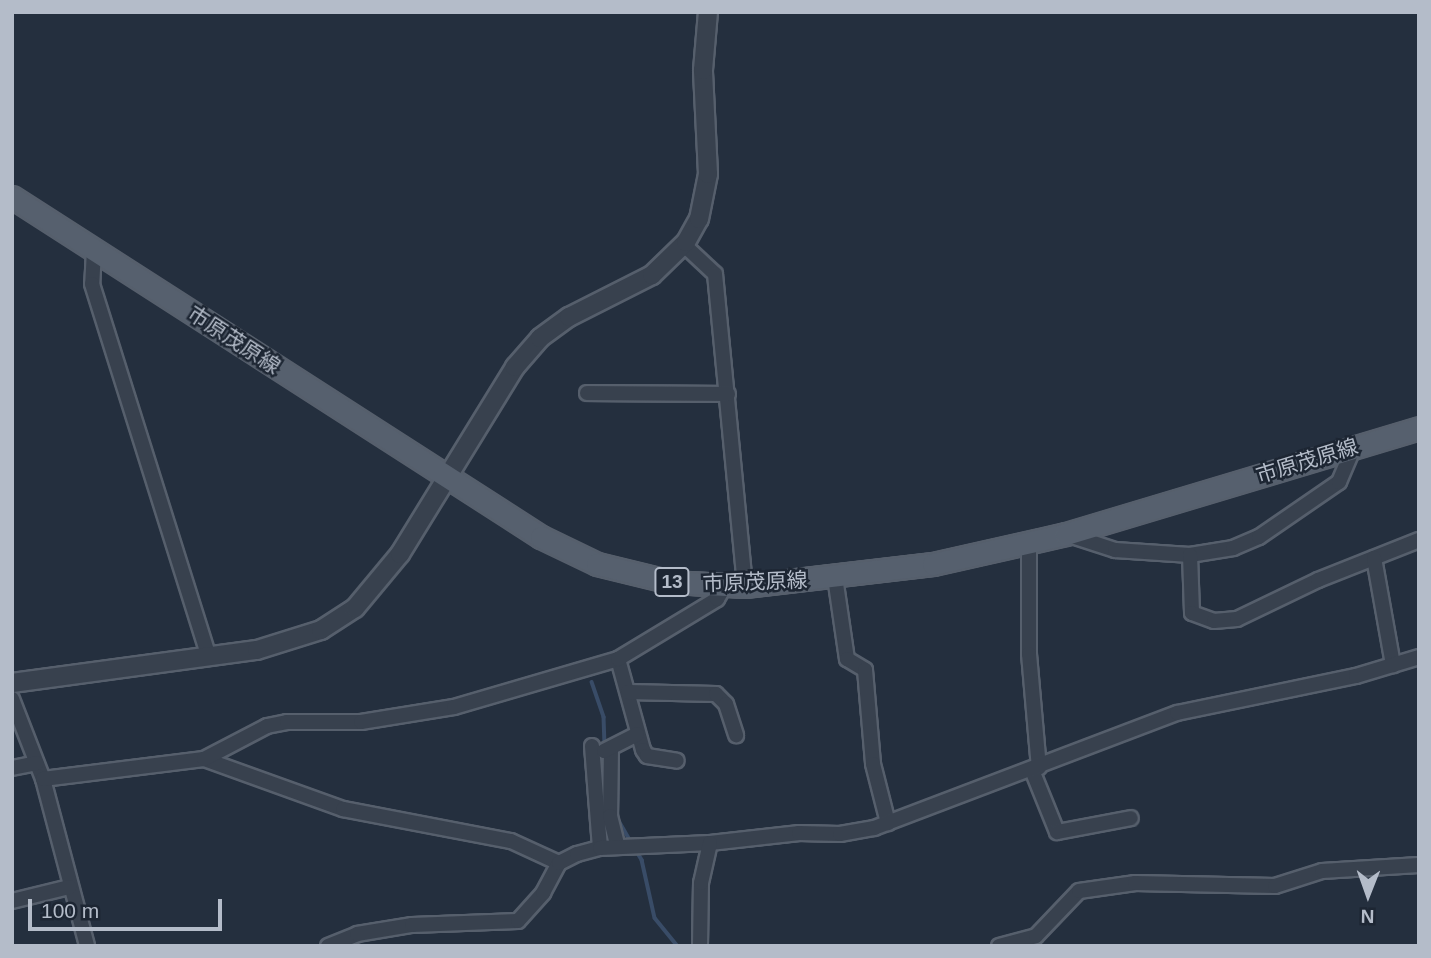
<!DOCTYPE html>
<meta charset="utf-8">
<style>
body{margin:0}
#map{position:relative;width:1431px;height:958px;overflow:hidden;background:#242f3e;font-family:Arial,"Noto Sans JP",sans-serif}
div>[style]{position:absolute}
.stream>*{height:3.5px;margin:-1.75px;padding:0 1.75px;transform-origin:1.75px;border-radius:1.75px;background:#394c67}
.roads{filter:drop-shadow(2px 0 #565f6c) drop-shadow(-2px 0 #565f6c) drop-shadow(0 2px #565f6c) drop-shadow(0 -2px #565f6c)}
.minor>*{height:14px;margin:-7px;padding:0 7px;transform-origin:7px;border-radius:7px;background:#38414e}
.tertiary>*{height:18px;margin:-9px;padding:0 9px;transform-origin:9px;border-radius:9px;background:#38414e}
.primary>*{height:21px;margin:-10.5px;padding:0 10.5px;transform-origin:10.5px;border-radius:10.5px;background:#56606e}
span{translate:-50% -50%;white-space:nowrap;text-align:center;line-height:1.15;-webkit-text-stroke:5px #1d2633;paint-order:stroke}
.shield-label span{padding:2px 5px;background:#1d2633;border:2px solid;border-radius:5px;-webkit-text-stroke-width:0}
.shield-label{font-size:19px;color:#b4bcc9;font-weight:700}
.street-label{font-size:21px;color:#b4bcc9}
.frame{position:absolute;inset:0;border:14px solid #b4bcc9;pointer-events:none}
.north{position:absolute;left:1333px;top:860px;width:70px;height:70px;-webkit-text-stroke:5px #1d2633;paint-order:stroke;rotate:181deg;font-size:19px;font-weight:700;line-height:28px;text-align:center;color:#b4bcc9}
.north::after{content:'';display:block;margin:auto;width:24px;height:32px;background:#b4bcc9;clip-path:polygon(50% 0,100% 100%,50% 72%,0 100%)}
.scale{position:absolute;left:28px;top:899px;width:194px;height:32px;box-sizing:border-box;border:4px solid #b4bcc9;border-top:0;padding-left:9px;font-size:21px;line-height:24px;white-space:nowrap;color:#b4bcc9;-webkit-text-stroke:5px #1d2633;paint-order:stroke}
</style>
<div id="map">
<div class="stream">
<i style="left:592px;top:682px;width:37px;rotate:71deg"></i>
<i style="left:604px;top:717px;width:27px;rotate:88deg"></i>
<i style="left:615px;top:814px;width:34px;rotate:60deg"></i>
<i style="left:636px;top:850px;width:12px;rotate:59deg"></i>
<i style="left:642px;top:860px;width:59px;rotate:77.4deg"></i>
<i style="left:655px;top:918px;width:36px;rotate:51deg"></i>
</div>
<div class="roads">
<div class="minor">
<i style="left:684px;top:245px;width:42px;rotate:43.1deg"></i>
<i style="left:715px;top:274px;width:313px;rotate:84.5deg"></i>
<i style="left:94px;top:250px;width:34px;rotate:93deg"></i>
<i style="left:92px;top:284px;width:391px;rotate:72.6deg"></i>
<i style="left:587px;top:393px;width:141px;rotate:0.4deg"></i>
<i style="left:1066px;top:534px;width:52px;rotate:18.1deg"></i>
<i style="left:1115px;top:550px;width:75px;rotate:3.8deg"></i>
<i style="left:1190px;top:555px;width:44px;rotate:-9.2deg"></i>
<i style="left:1233px;top:548px;width:28px;rotate:-23deg"></i>
<i style="left:1259px;top:537px;width:97px;rotate:-34.5deg"></i>
<i style="left:1339px;top:482px;width:38px;rotate:-67deg"></i>
<i style="left:1029px;top:542px;width:112px;rotate:90deg"></i>
<i style="left:1029px;top:654px;width:114px;rotate:85deg"></i>
<i style="left:1190px;top:555px;width:58px;rotate:88deg"></i>
<i style="left:1192px;top:613px;width:23px;rotate:20deg"></i>
<i style="left:1214px;top:621px;width:23px;rotate:-5deg"></i>
<i style="left:1237px;top:619px;width:90px;rotate:-25.7deg"></i>
<i style="left:1318px;top:580px;width:109px;rotate:-21.6deg"></i>
<i style="left:1374px;top:558px;width:109px;rotate:79.9deg"></i>
<i style="left:835px;top:577px;width:83px;rotate:81.7deg"></i>
<i style="left:847px;top:659px;width:21px;rotate:31deg"></i>
<i style="left:865px;top:670px;width:94px;rotate:85.1deg"></i>
<i style="left:873px;top:764px;width:61px;rotate:75.7deg"></i>
<i style="left:618px;top:659px;width:94px;rotate:74.6deg"></i>
<i style="left:643px;top:750px;width:7px;rotate:56deg"></i>
<i style="left:647px;top:756px;width:30px;rotate:9deg"></i>
<i style="left:628px;top:692px;width:88px;rotate:1.3deg"></i>
<i style="left:716px;top:694px;width:14px;rotate:45deg"></i>
<i style="left:726px;top:704px;width:33px;rotate:72deg"></i>
<i style="left:12px;top:699px;width:86px;rotate:68.8deg"></i>
<i style="left:43px;top:779px;width:173px;rotate:75.2deg"></i>
<i style="left:592px;top:746px;width:102px;rotate:85.5deg"></i>
<i style="left:611px;top:748px;width:68px;rotate:90.8deg"></i>
<i style="left:610px;top:816px;width:32px;rotate:76deg"></i>
<i style="left:604px;top:751px;width:37px;rotate:-27deg"></i>
<i style="left:204px;top:759px;width:148px;rotate:19.8deg"></i>
<i style="left:343px;top:809px;width:171px;rotate:10.8deg"></i>
<i style="left:511px;top:841px;width:53px;rotate:24.6deg"></i>
<i style="left:12px;top:768px;width:25px;rotate:-11deg"></i>
<i style="left:1032px;top:770px;width:67px;rotate:68deg"></i>
<i style="left:1057px;top:832px;width:75px;rotate:-10.7deg"></i>
<i style="left:43px;top:779px;width:162px;rotate:-7.1deg"></i>
<i style="left:204px;top:759px;width:71px;rotate:-27.6deg"></i>
<i style="left:267px;top:726px;width:20px;rotate:-11deg"></i>
<i style="left:287px;top:722px;width:74px"></i>
<i style="left:361px;top:722px;width:94px;rotate:-9.2deg"></i>
<i style="left:454px;top:707px;width:171px;rotate:-16.3deg"></i>
<i style="left:618px;top:659px;width:116px;rotate:-31.2deg"></i>
<i style="left:717px;top:599px;width:14px;rotate:-60deg"></i>
<i style="left:12px;top:901px;width:59px;rotate:-13.8deg"></i>
<i style="left:328px;top:946px;width:31px;rotate:-22deg"></i>
<i style="left:357px;top:934px;width:56px;rotate:-9.3deg"></i>
<i style="left:412px;top:925px;width:106px;rotate:-2.2deg"></i>
<i style="left:518px;top:921px;width:38px;rotate:-48deg"></i>
<i style="left:543px;top:893px;width:34px;rotate:-62deg"></i>
<i style="left:559px;top:863px;width:20px;rotate:-27deg"></i>
<i style="left:577px;top:854px;width:24px;rotate:-15deg"></i>
<i style="left:600px;top:848px;width:110px;rotate:-2.6deg"></i>
<i style="left:710px;top:843px;width:90px;rotate:-6.4deg"></i>
<i style="left:799px;top:833px;width:41px;rotate:1.4deg"></i>
<i style="left:840px;top:834px;width:35px;rotate:-10deg"></i>
<i style="left:874px;top:828px;width:324px;rotate:-20.8deg"></i>
<i style="left:1177px;top:713px;width:183px;rotate:-11.7deg"></i>
<i style="left:1356px;top:676px;width:66px;rotate:-16.8deg"></i>
<i style="left:700px;top:946px;width:63px;rotate:-89.1deg"></i>
<i style="left:701px;top:883px;width:41px;rotate:-77.3deg"></i>
<i style="left:999px;top:946px;width:38px;rotate:-15deg"></i>
<i style="left:1036px;top:936px;width:62px;rotate:-46.3deg"></i>
<i style="left:1079px;top:891px;width:57px;rotate:-8.1deg"></i>
<i style="left:1135px;top:883px;width:140px;rotate:1.2deg"></i>
<i style="left:1275px;top:886px;width:49px;rotate:-17.7deg"></i>
<i style="left:1322px;top:871px;width:97px;rotate:-3.5deg"></i>
</div>
<div class="tertiary">
<i style="left:12px;top:683px;width:247px;rotate:-7.7deg"></i>
<i style="left:257px;top:650px;width:67px;rotate:-17.4deg"></i>
<i style="left:321px;top:630px;width:40px;rotate:-32.9deg"></i>
<i style="left:355px;top:608px;width:70px;rotate:-50.2deg"></i>
<i style="left:400px;top:554px;width:220px;rotate:-58.4deg"></i>
<i style="left:515px;top:367px;width:38px;rotate:-49deg"></i>
<i style="left:540px;top:338px;width:36px;rotate:-36deg"></i>
<i style="left:569px;top:317px;width:93px;rotate:-26.8deg"></i>
<i style="left:652px;top:275px;width:47px;rotate:-44.1deg"></i>
<i style="left:686px;top:242px;width:26px;rotate:-61deg"></i>
<i style="left:699px;top:219px;width:46px;rotate:-78.7deg"></i>
<i style="left:708px;top:174px;width:104px;rotate:-92.8deg"></i>
<i style="left:703px;top:70px;width:58px;rotate:-85.1deg"></i>
</div>
<div class="primary">
<i style="left:12px;top:197px;width:629px;rotate:32.73deg"></i>
<i style="left:541px;top:537px;width:62px;rotate:25.7deg"></i>
<i style="left:597px;top:564px;width:76px;rotate:13.7deg"></i>
<i style="left:671px;top:582px;width:74px;rotate:3.1deg"></i>
<i style="left:745px;top:586px;width:189px;rotate:-6.7deg"></i>
<i style="left:933px;top:564px;width:136px;rotate:-12.7deg"></i>
<i style="left:1066px;top:534px;width:369px;rotate:-16.7deg"></i>
</div>
</div>
<div class="shield-label">
<span style="left:672px;top:582px">13</span>
</div>
<div class="street-label">
<span style="left:234px;top:340px;rotate:33deg">市原茂原線</span>
<span style="left:1307px;top:461px;rotate:-17deg">市原茂原線</span>
<span style="left:755px;top:582px;rotate:-2deg">市原茂原線</span>
</div>
<div class="frame"></div>
<div class="north">N</div>
<div class="scale">100 m</div>
</div>
